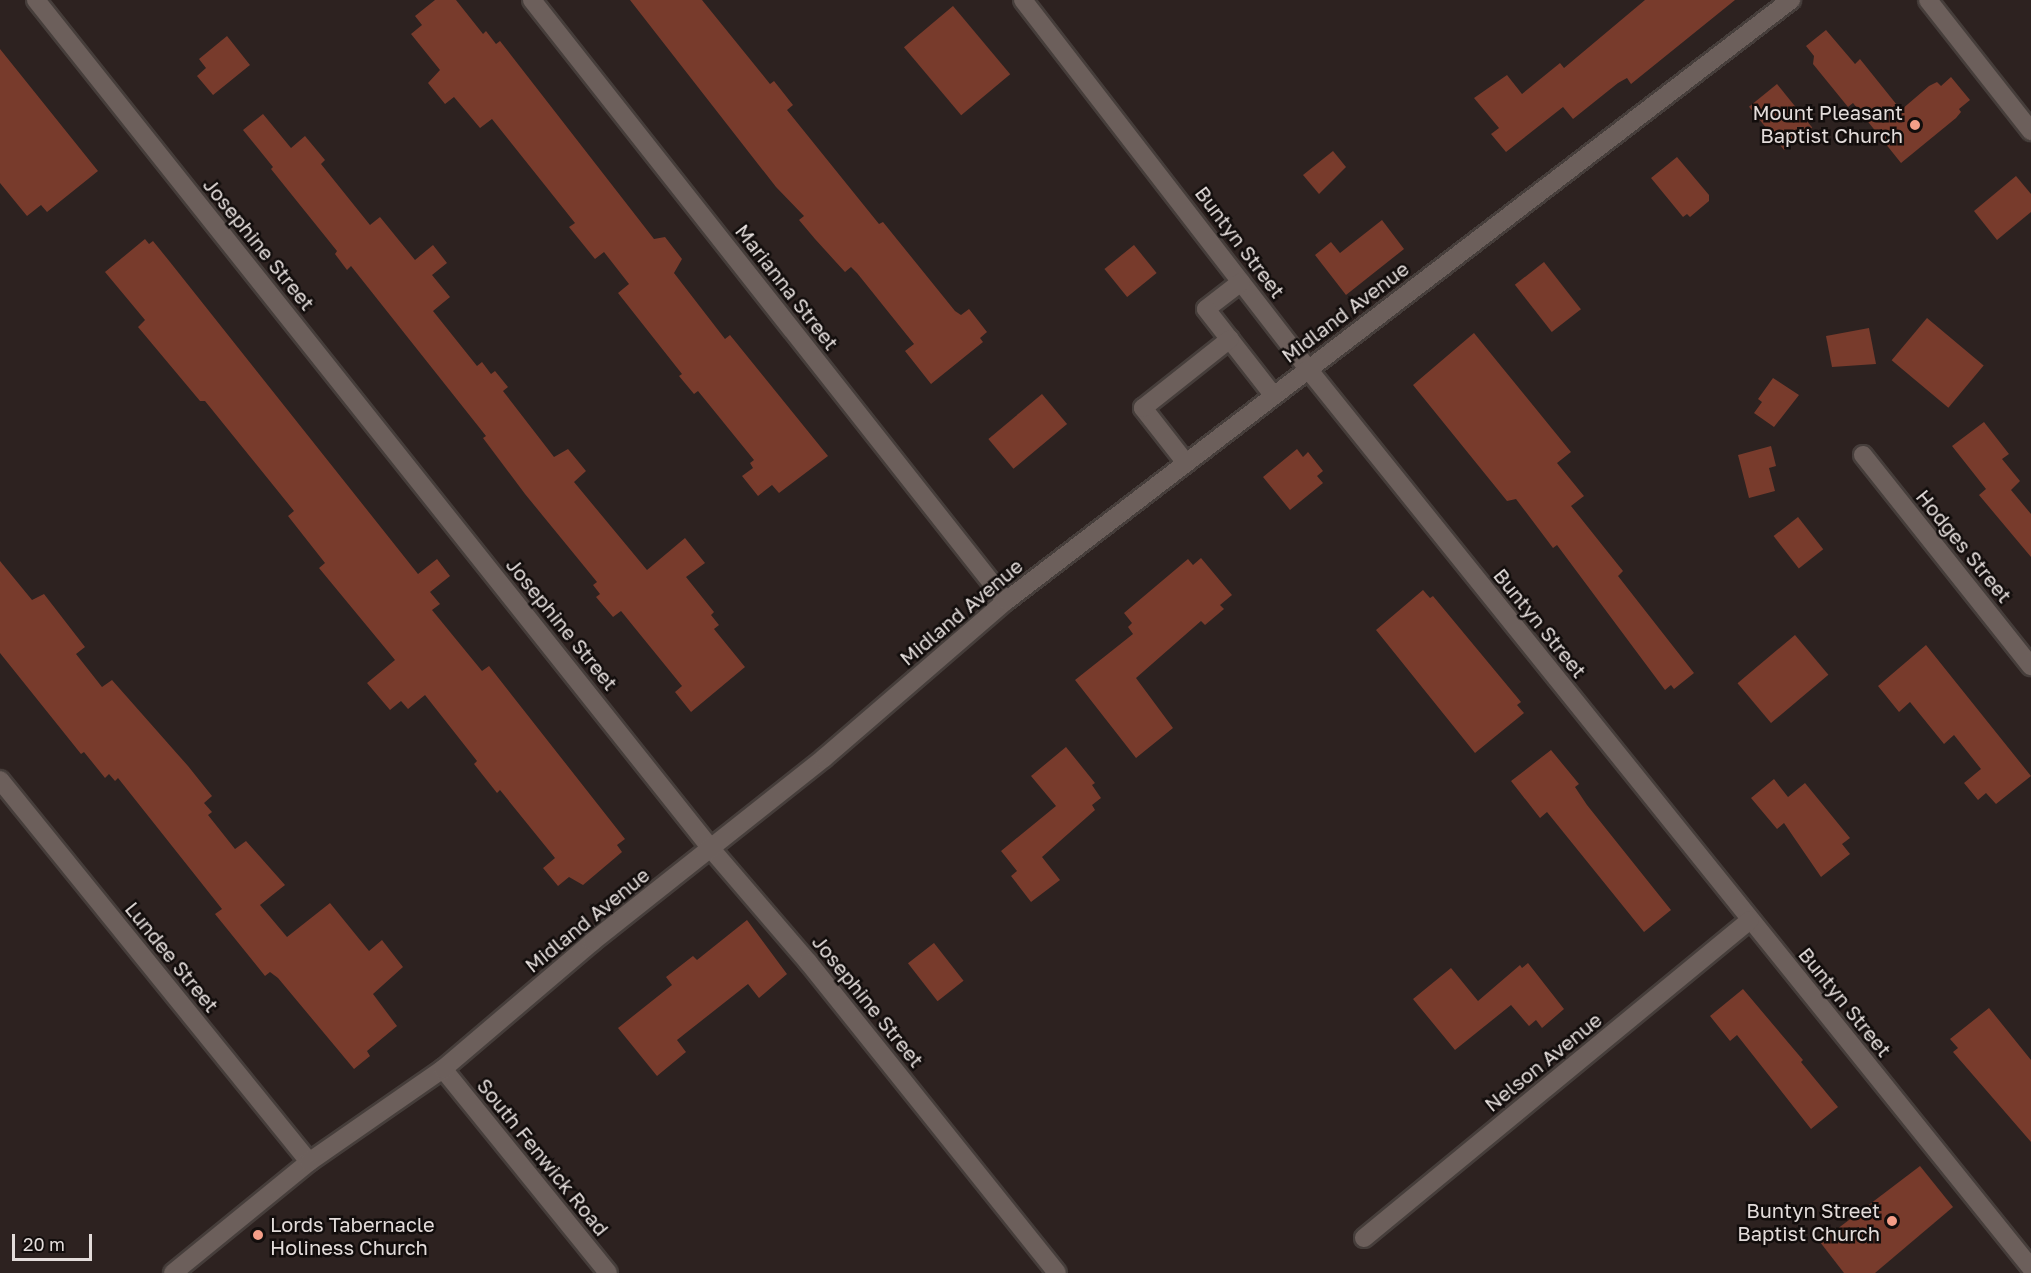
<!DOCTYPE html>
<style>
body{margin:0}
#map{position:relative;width:2031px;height:1273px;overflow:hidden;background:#2d2220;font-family:"Golos Text",sans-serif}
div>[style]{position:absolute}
.building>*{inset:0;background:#783b2c;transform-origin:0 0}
.roads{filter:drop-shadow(2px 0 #463e3b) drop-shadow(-2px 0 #463e3b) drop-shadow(0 2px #463e3b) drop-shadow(0 -2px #463e3b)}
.minor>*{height:18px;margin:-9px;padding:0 9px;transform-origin:9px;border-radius:9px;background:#6c5f5b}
.dots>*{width:16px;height:16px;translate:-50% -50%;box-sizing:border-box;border:3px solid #120d0c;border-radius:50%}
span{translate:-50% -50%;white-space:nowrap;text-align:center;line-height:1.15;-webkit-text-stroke:5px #120d0c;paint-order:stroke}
.poi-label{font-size:20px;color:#e3dcda}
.right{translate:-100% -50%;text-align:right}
.left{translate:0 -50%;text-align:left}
.street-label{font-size:20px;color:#e3dcda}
.scale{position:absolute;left:12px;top:1234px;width:80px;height:27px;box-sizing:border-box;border:3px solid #e3dcda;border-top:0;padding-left:8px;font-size:18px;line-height:21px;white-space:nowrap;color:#e3dcda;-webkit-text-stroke:4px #120d0c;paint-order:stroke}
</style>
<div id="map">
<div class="building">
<i style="clip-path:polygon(435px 0,456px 0,483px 34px,486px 31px,496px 44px,500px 41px,654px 239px,665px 237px,682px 259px,674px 273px,725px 339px,730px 335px,828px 456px,779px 493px,772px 485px,758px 496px,742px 476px,753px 468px,750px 463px,754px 460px,698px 391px,694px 394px,679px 376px,682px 374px,618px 293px,629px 284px,604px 252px,595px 259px,569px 227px,575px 223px,492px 119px,480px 128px,454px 97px,445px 104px,428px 83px,440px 70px,411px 34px,422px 25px,415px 16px)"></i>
<i style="clip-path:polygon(630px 0,702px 0,770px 84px,774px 81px,793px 105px,787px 110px,879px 224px,883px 222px,955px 311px,961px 315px,969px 309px,987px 332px,980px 338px,983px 342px,931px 384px,905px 351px,914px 344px,857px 273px,851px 267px,845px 272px,815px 239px,799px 220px,804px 216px,776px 187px)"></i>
<i style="clip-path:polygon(1645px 0,1735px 0,1631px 84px,1627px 78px,1618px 83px,1573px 119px,1563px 107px,1506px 152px,1491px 134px,1499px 128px,1474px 98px,1507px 75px,1522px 94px,1560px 63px,1564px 68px)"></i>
<i style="left:953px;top:6px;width:89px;height:64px;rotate:50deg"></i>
<i style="clip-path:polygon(1826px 30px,1855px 64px,1860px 59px,1901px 110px,1929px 86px,1937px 82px,1941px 86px,1951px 77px,1970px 100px,1959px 109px,1961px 112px,1956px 118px,1901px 163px,1853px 103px,1848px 107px,1813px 64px,1814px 56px,1806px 46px)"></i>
<i style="clip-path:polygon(227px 36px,250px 65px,213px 95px,197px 76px,206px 68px,199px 59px)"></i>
<i style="clip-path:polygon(0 49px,98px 171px,47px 212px,41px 205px,27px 216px,0 183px)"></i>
<i style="left:1777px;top:84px;width:56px;height:36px;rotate:51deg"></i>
<i style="clip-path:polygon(263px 114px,291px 148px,305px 136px,325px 160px,321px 164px,370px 225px,380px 217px,415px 260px,433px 245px,447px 263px,432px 275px,450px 297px,433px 311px,477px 366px,482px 362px,491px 374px,495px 371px,508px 387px,503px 391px,554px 457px,568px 449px,586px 471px,574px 482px,647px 570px,685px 538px,705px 563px,686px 577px,714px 612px,711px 615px,719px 625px,714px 629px,745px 667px,691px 712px,675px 692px,682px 686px,621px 611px,613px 617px,596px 597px,600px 594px,593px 585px,597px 582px,525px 494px,483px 438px,486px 436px,351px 266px,347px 270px,335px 254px,337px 251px,271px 169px,273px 167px,243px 130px)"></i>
<i style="clip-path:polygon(1333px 151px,1346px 167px,1319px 194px,1303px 175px)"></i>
<i style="clip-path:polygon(1677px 157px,1709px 195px,1709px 201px,1690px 217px,1687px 214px,1683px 217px,1651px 178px)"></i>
<i style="clip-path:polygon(2016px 176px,2031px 194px,2031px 212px,1997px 240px,1974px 211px)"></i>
<i style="clip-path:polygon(1382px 220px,1404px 249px,1346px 295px,1315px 255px,1331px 242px,1340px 253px)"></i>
<i style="clip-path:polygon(145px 239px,149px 244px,153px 241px,170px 262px,418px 574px,437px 559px,450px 576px,430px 592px,440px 604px,432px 610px,482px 671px,489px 666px,625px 839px,617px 845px,622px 852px,583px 885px,569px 877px,558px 886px,543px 868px,555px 858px,500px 790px,497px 793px,474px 764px,477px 761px,425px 695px,408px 709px,401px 701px,390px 710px,367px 683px,395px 660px,319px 568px,325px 563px,288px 516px,294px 511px,205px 401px,200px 401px,138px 327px,145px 320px,105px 272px)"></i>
<i style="left:1134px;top:245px;width:36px;height:38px;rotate:51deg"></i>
<i style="left:1544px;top:262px;width:60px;height:37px;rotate:52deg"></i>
<i style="left:1927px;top:318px;width:74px;height:55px;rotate:40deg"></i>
<i style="clip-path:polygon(1869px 328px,1876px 364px,1832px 367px,1826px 336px)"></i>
<i style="clip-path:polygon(1474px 333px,1571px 452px,1557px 463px,1584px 496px,1571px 506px,1623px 571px,1618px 576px,1694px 673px,1674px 689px,1671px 685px,1665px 690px,1557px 545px,1553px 548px,1516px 499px,1507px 501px,1413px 385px)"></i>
<i style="clip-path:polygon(1773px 378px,1799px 395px,1774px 427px,1754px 413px,1762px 402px,1758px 399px)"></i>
<i style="left:1042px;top:394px;width:39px;height:70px;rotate:50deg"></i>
<i style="clip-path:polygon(1984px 422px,2009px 454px,2002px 459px,2020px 481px,2011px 490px,2031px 514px,2031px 557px,1979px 495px,1986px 489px,1952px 446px)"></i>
<i style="clip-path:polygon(1771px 446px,1776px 466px,1769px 468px,1775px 491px,1749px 498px,1738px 455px)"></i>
<i style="clip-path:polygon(1297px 449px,1303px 457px,1308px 452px,1323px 471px,1317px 476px,1323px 483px,1290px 510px,1263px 477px)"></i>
<i style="left:1798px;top:517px;width:41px;height:31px;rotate:52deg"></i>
<i style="clip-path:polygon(1201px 558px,1232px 595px,1220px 605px,1224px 609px,1205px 625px,1201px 621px,1136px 678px,1173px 728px,1136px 758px,1075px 680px,1133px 634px,1128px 627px,1132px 623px,1124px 613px,1188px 559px,1193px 565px)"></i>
<i style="clip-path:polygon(0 561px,32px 600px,44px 594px,85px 647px,76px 654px,102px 687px,112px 680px,188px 766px,212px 796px,204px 803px,212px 812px,208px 815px,235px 849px,246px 841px,285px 885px,260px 905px,287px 937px,330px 903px,369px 951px,382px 940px,403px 967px,373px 994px,397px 1026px,367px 1051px,370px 1056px,354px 1069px,278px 978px,270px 972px,265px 976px,215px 914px,222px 909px,118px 778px,115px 781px,109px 774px,105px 778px,84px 752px,81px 754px,0 653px)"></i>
<i style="clip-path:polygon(1423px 590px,1430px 598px,1433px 596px,1521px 702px,1517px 705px,1524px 713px,1475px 753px,1376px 630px)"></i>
<i style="left:1795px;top:635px;width:52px;height:75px;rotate:50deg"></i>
<i style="clip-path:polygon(1926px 645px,2031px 776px,1996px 804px,1986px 793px,1978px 800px,1964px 783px,1981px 769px,1954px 735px,1944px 744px,1910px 702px,1899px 712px,1878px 686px)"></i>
<i style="clip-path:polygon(1066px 747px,1095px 783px,1092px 785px,1101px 798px,1092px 805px,1095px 810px,1042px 857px,1060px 880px,1031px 902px,1011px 876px,1017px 871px,1001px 851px,1056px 806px,1031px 776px)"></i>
<i style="clip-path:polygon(1551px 750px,1579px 784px,1575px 787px,1587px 805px,1671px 910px,1644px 932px,1547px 812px,1540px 818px,1511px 781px)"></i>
<i style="clip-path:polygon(1774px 779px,1788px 797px,1805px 783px,1850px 838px,1842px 844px,1850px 854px,1821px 877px,1784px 823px,1777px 829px,1751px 798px)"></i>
<i style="clip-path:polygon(747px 920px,787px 974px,759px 998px,748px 984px,677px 1040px,686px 1052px,657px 1076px,618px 1028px,672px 985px,666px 977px,693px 956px,697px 960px)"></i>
<i style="left:934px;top:943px;width:48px;height:33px;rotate:52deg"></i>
<i style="clip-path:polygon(1528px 963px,1564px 1009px,1542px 1028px,1536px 1020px,1529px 1026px,1511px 1005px,1455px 1050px,1413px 999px,1451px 968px,1478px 1001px,1520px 965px,1522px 968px)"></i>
<i style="clip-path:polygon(1743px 989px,1803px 1060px,1801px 1062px,1838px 1107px,1811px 1129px,1737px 1035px,1730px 1041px,1710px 1016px)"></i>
<i style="clip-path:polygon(1989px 1008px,2031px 1060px,2031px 1142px,1953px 1052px,1958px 1048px,1950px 1039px)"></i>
<i style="clip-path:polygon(1920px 1166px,1953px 1207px,1875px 1273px,1844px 1273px,1820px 1242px)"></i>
</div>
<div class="roads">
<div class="minor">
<i style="left:36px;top:0;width:1086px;rotate:51.5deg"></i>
<i style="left:712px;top:850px;width:148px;rotate:49.4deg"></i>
<i style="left:808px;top:962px;width:398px;rotate:51.3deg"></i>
<i style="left:532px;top:0;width:765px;rotate:51.74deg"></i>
<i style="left:1023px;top:0;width:466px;rotate:52.3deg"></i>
<i style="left:1308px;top:369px;width:1154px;rotate:51.19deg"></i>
<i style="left:1928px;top:0;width:167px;rotate:51.8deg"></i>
<i style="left:1241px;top:282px;width:44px;rotate:142.4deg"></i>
<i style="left:1206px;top:309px;width:110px;rotate:52deg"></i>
<i style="left:1863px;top:455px;width:270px;rotate:51.5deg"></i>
<i style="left:1186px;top:463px;width:70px;rotate:-128deg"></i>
<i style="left:1143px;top:408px;width:111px;rotate:-38.4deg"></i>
<i style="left:0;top:780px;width:491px;rotate:51deg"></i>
<i style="left:443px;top:1069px;width:262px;rotate:51deg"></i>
<i style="left:1364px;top:1238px;width:500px;rotate:-39.48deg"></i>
<i style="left:173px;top:1273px;width:176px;rotate:-39.2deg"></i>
<i style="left:309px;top:1162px;width:163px;rotate:-34.8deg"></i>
<i style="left:443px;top:1069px;width:196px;rotate:-40.4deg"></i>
<i style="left:592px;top:942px;width:296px;rotate:-38.4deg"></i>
<i style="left:824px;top:758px;width:240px;rotate:-40.8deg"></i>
<i style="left:1006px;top:601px;width:989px;rotate:-37.44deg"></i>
</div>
</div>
<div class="dots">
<i style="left:1915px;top:125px;background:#f49e88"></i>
<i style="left:1892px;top:1221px;background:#f49e88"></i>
<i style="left:258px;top:1235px;background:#f49e88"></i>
</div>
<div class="poi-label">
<span class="right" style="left:1903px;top:124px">Mount Pleasant<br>Baptist Church</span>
<span class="right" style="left:1880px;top:1222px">Buntyn Street<br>Baptist Church</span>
<span class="left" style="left:270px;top:1236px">Lords Tabernacle<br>Holiness Church</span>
</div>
<div class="street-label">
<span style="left:1240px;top:242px;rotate:53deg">Buntyn Street</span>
<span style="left:259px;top:244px;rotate:51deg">Josephine Street</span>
<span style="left:787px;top:287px;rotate:52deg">Marianna Street</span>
<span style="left:1345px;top:312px;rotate:-37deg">Midland Avenue</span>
<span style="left:1964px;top:546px;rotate:51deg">Hodges Street</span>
<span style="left:961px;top:612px;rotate:-40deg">Midland Avenue</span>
<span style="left:1540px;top:623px;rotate:51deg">Buntyn Street</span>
<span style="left:562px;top:624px;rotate:51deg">Josephine Street</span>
<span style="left:587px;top:920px;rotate:-39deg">Midland Avenue</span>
<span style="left:172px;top:957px;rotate:51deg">Lundee Street</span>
<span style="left:868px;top:1001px;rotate:51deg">Josephine Street</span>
<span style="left:1845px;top:1002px;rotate:51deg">Buntyn Street</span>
<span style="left:1543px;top:1062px;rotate:-39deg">Nelson Avenue</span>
<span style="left:543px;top:1157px;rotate:51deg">South Fenwick Road</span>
</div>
<div class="scale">20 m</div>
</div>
